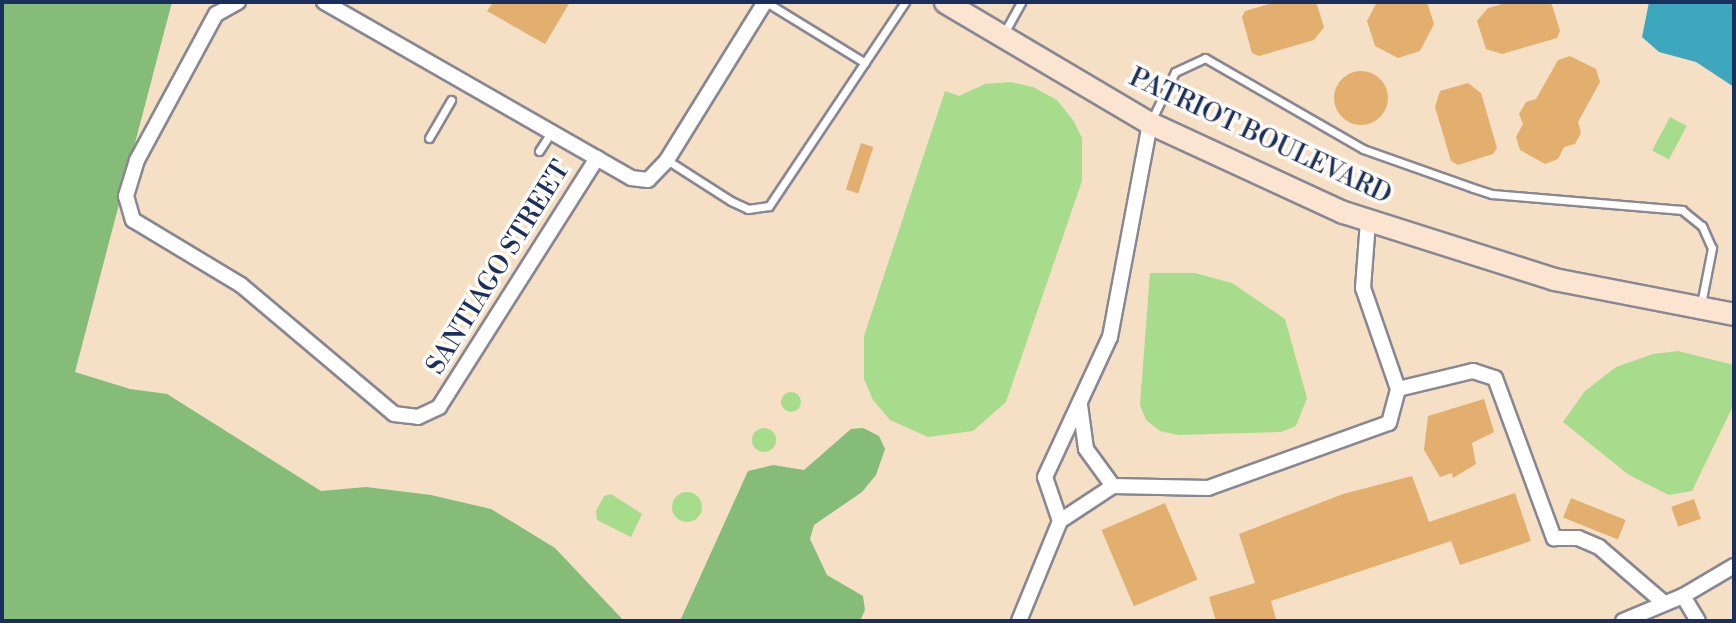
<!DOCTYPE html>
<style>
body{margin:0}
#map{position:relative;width:1736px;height:623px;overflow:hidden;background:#f5dfc5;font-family:"Libre Bodoni",serif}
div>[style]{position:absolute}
.green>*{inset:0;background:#a7dc8c;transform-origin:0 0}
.round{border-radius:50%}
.forest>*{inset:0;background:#85bc78}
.water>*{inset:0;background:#3da8bd}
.building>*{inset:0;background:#e2af6f;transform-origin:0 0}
.roads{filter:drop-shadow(2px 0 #888792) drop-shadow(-2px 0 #888792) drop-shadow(0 2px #888792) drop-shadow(0 -2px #888792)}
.lane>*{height:7px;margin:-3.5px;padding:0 3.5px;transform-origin:3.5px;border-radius:3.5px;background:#fff}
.street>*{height:14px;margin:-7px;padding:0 7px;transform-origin:7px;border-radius:7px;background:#fff}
.secondary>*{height:21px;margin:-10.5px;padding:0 10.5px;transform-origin:10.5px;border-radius:10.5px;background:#fce5d0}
span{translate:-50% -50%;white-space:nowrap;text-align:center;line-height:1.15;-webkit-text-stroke:7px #fdfcf7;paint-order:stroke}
.street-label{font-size:26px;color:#1b2f5e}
.frame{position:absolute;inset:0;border:4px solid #1b2f5e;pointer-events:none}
</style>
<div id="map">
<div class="green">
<i style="clip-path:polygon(1010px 82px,1033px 87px,1057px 100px,1073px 120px,1082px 138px,1082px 181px,1006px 402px,973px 431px,928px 437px,890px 420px,873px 400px,864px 379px,864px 336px,945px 91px,959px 96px,985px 84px)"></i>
<i style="left:1670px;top:117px;width:19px;height:38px;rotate:28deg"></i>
<i style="clip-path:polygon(1150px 273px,1195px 273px,1232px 283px,1285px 319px,1307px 398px,1296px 426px,1281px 432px,1178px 435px,1160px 431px,1146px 420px,1140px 405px)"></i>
<i style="clip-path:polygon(1678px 351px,1734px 365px,1734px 404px,1692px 491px,1669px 495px,1629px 475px,1563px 422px,1585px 391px,1616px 367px,1653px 354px)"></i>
<i class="round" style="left:781px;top:392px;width:20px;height:20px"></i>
<i class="round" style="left:752px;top:428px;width:24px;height:24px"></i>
<i class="round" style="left:672px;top:492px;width:30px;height:30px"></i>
<i style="clip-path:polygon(611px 494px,642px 514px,631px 537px,597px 520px,596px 511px,604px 496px)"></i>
</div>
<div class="forest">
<i style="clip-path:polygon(2px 2px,172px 2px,75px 372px,130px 389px,167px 394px,321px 491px,366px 487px,431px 495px,491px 509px,555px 548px,624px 621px,2px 621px)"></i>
<i style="clip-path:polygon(863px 428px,879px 436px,885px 449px,876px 475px,862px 492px,814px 525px,810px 539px,827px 575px,863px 596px,865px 610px,860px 621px,680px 621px,748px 471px,773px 465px,804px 470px,851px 429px)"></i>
</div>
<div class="water">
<i style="clip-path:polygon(1649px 2px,1734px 2px,1734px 87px,1696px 62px,1659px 52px,1642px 37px)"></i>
</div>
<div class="building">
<i style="clip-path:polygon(493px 2px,570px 2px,545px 44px,487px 11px)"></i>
<i style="clip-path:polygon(1276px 2px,1316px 2px,1324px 27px,1314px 40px,1259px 56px,1252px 53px,1242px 17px,1245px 11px)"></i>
<i style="clip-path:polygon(1377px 2px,1427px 2px,1434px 24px,1420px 51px,1398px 58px,1375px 46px,1367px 21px)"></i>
<i style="clip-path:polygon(1510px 2px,1551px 2px,1560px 31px,1557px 38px,1502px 54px,1486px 49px,1477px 21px,1488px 8px)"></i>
<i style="clip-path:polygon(1570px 56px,1596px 69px,1600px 82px,1578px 122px,1581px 133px,1575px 144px,1564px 147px,1558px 159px,1545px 164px,1520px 150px,1516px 137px,1523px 124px,1519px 114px,1526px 102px,1536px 99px,1558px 60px)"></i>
<i class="round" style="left:1334px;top:71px;width:54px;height:54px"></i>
<i style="clip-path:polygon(1468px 83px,1481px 93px,1497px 148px,1493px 154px,1458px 165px,1451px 161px,1435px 107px,1440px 91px)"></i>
<i style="left:861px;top:143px;width:13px;height:49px;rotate:18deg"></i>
<i style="clip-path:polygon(1484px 399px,1494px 432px,1472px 443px,1476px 464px,1453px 478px,1452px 473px,1440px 477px,1424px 450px,1428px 416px)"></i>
<i style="clip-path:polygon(1412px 476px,1429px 522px,1515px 493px,1531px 541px,1460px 565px,1451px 541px,1271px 601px,1276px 619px,1216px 621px,1209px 597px,1255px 583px,1239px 534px,1343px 494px)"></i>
<i style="left:1571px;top:498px;width:59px;height:21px;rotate:22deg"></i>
<i style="left:1694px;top:499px;width:21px;height:24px;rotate:71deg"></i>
<i style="left:1165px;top:503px;width:83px;height:69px;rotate:67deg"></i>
</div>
<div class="roads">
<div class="lane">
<i style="left:766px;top:2px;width:116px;rotate:31.6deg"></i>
<i style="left:1003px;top:35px;width:38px;rotate:-61deg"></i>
<i style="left:1152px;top:119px;width:52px;rotate:-63.9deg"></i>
<i style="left:1175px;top:72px;width:33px;rotate:-25deg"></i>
<i style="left:1205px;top:58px;width:182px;rotate:29.9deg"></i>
<i style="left:1363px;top:149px;width:117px;rotate:19.5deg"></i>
<i style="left:1473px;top:188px;width:20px;rotate:18deg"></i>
<i style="left:1492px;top:194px;width:191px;rotate:4.8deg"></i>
<i style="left:1682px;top:210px;width:26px;rotate:39deg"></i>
<i style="left:1702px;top:226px;width:24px;rotate:66deg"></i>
<i style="left:1712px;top:248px;width:57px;rotate:101.1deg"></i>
<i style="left:429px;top:138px;width:44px;rotate:-59.9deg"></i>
<i style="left:539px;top:151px;width:24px;rotate:-57deg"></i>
<i style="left:667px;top:160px;width:76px;rotate:32.6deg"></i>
<i style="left:731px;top:201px;width:19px;rotate:25deg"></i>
<i style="left:748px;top:209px;width:21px;rotate:-8deg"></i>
<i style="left:769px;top:206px;width:245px;rotate:-56.3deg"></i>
</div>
<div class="street">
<i style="left:238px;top:2px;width:25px;rotate:151deg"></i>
<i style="left:216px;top:14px;width:166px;rotate:118.4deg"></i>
<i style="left:137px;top:160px;width:38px;rotate:107deg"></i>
<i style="left:126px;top:196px;width:25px;rotate:74deg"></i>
<i style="left:133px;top:220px;width:126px;rotate:31deg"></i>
<i style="left:241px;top:285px;width:200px;rotate:40.1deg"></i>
<i style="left:394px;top:414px;width:24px;rotate:7deg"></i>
<i style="left:418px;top:417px;width:23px;rotate:-25deg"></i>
<i style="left:439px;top:407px;width:295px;rotate:-57.6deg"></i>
<i style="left:324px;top:2px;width:354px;rotate:29.8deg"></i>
<i style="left:631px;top:178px;width:17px;rotate:7deg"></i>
<i style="left:648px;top:180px;width:28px;rotate:-46deg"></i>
<i style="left:667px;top:160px;width:186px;rotate:-58.2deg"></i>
<i style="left:1398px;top:389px;width:77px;rotate:-13.5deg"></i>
<i style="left:1473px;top:371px;width:23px;rotate:18deg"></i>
<i style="left:1495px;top:378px;width:171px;rotate:69.8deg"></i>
<i style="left:1554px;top:538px;width:24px"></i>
<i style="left:1578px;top:538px;width:23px;rotate:23deg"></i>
<i style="left:1599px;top:547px;width:86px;rotate:40.7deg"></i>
<i style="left:1080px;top:405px;width:44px;rotate:82.2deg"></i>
<i style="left:1086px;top:449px;width:46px;rotate:53.9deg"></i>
<i style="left:1060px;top:521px;width:46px;rotate:-108.8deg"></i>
<i style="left:1045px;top:477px;width:154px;rotate:-65.1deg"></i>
<i style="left:1110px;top:337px;width:218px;rotate:-79.4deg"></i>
<i style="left:1683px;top:596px;width:29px;rotate:59deg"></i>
<i style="left:1019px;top:621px;width:108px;rotate:-67.7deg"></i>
<i style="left:1060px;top:521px;width:64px;rotate:-33.4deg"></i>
<i style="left:1113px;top:486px;width:95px;rotate:1.2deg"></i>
<i style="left:1208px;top:488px;width:192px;rotate:-19.8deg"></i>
<i style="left:1389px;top:423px;width:35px;rotate:-75deg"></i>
<i style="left:1398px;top:389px;width:107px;rotate:-109.1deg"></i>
<i style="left:1363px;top:288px;width:66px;rotate:-85.7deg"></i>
<i style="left:1623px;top:621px;width:65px;rotate:-22.6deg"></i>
<i style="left:1683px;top:596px;width:59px;rotate:-30.5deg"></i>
</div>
<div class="secondary">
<i style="left:945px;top:2px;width:238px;rotate:30.6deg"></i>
<i style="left:1150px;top:123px;width:213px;rotate:24.8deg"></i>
<i style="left:1343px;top:212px;width:221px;rotate:17.6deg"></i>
<i style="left:1554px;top:279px;width:183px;rotate:11deg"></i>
</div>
</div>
<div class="street-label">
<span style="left:1260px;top:137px;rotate:25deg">PATRIOT BOULEVARD</span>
<span style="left:499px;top:268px;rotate:-58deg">SANTIAGO STREET</span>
</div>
<div class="frame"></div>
</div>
